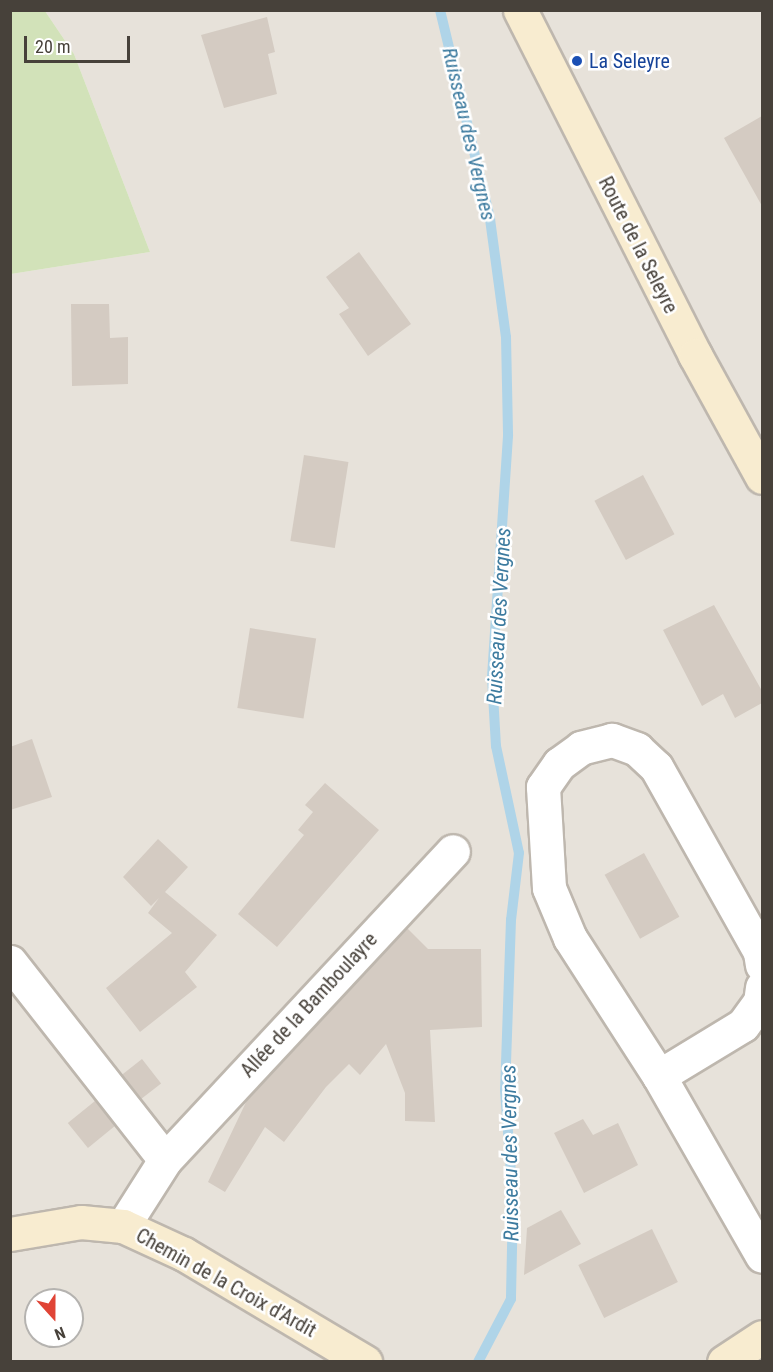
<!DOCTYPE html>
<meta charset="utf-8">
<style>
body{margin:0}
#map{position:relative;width:773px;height:1372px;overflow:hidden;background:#f3f0eb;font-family:"Roboto Condensed",sans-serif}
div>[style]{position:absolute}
.residential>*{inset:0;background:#e7e2da}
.green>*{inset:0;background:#d2e2b9}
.stream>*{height:10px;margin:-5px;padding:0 5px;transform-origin:5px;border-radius:5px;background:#afd4e8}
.building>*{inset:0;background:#d4cbc2;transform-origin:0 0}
.roads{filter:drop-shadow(2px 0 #beb7ae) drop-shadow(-2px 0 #beb7ae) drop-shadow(0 2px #beb7ae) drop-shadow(0 -2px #beb7ae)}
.street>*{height:33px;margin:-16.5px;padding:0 16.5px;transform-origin:16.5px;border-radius:16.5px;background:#fff}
.secondary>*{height:33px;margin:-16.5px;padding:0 16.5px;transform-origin:16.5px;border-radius:16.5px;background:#f8ecd0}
.dots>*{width:16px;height:16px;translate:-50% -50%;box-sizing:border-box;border:3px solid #fff;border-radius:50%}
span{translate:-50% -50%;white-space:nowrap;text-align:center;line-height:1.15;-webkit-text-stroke:5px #fff;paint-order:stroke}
.transit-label{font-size:20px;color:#164399}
.left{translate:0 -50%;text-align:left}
.street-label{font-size:20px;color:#47413a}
.water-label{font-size:21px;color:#3d7b9f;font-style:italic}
.frame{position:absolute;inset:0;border:12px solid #47413a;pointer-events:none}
.north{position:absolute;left:24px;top:1288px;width:60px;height:60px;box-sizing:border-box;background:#fff;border:2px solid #b5b3b0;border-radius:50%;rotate:159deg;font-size:16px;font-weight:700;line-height:24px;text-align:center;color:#47413a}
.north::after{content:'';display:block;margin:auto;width:21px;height:27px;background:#e04436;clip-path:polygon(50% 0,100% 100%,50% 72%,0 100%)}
.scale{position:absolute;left:24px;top:36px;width:106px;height:27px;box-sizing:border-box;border:3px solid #47413a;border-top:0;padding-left:8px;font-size:18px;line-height:21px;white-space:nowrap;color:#47413a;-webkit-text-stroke:4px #fff;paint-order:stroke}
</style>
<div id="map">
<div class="residential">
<i style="clip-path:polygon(evenodd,45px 11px,762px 11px,762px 1361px,11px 1362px,11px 274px,150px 252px,74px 54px,45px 11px,36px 1300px,72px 1300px,72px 1336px,36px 1336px,36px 1300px)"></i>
</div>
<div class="green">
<i style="clip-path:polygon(11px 10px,45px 11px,74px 54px,150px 252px,11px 274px)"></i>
</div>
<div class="stream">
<i style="left:440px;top:10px;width:215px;rotate:76.5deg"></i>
<i style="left:490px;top:219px;width:119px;rotate:82.3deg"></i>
<i style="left:506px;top:337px;width:99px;rotate:88.8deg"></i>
<i style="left:508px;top:436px;width:242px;rotate:93.8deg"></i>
<i style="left:492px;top:677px;width:69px;rotate:86.7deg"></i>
<i style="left:496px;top:746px;width:109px;rotate:77.9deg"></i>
<i style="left:519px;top:853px;width:67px;rotate:96.8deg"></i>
<i style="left:511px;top:920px;width:170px;rotate:92deg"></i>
<i style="left:505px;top:1090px;width:111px;rotate:85.9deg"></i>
<i style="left:513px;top:1201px;width:98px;rotate:91.2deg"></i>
<i style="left:511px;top:1299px;width:71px;rotate:117.6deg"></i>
</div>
<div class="building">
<i style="clip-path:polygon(267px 17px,275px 52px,268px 54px,277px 94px,224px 108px,201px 35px)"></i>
<i style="clip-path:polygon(762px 116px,762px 206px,724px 138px)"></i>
<i style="clip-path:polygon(359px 252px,411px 324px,368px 356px,339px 314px,349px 308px,326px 277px)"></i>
<i style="clip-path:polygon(71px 304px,109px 304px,110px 338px,128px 337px,128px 384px,72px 386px)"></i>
<i style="left:304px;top:455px;width:45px;height:87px;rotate:9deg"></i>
<i style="left:643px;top:475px;width:67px;height:55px;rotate:62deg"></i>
<i style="clip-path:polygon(714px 605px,762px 691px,762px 703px,735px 718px,723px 694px,702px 706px,663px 630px)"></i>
<i style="left:250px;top:628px;width:67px;height:81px;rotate:9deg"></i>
<i style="clip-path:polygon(32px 739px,52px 797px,10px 810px,10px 747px)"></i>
<i style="clip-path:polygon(325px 783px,379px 830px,277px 947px,238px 914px,304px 835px,298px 830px,313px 812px,305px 805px)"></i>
<i style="clip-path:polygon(158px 839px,188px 867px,165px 892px,217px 935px,185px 972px,197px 987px,140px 1032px,106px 988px,172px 933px,148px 913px,159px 898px,151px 906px,123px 877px)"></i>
<i style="left:644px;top:853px;width:73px;height:45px;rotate:61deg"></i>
<i style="clip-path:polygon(407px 928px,428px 949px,481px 949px,482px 1027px,430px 1030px,435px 1122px,405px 1121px,405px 1093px,386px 1044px,360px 1075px,349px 1064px,326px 1087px,284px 1142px,265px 1127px,225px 1192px,208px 1182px,248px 1098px)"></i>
<i style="left:142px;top:1059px;width:31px;height:25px;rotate:52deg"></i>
<i style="left:95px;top:1101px;width:32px;height:35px;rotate:51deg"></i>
<i style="clip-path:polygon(583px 1119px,593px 1135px,618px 1123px,638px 1165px,584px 1193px,554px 1133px)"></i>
<i style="clip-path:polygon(561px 1210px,581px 1244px,524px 1275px,527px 1228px)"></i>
<i style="left:652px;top:1229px;width:59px;height:82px;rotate:64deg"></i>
</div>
<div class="roads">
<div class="street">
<i style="left:10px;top:962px;width:251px;rotate:51.9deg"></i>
<i style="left:762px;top:965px;width:13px;rotate:-99deg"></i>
<i style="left:760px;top:952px;width:212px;rotate:-119.3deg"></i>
<i style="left:656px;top:767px;width:26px;rotate:-137deg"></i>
<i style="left:637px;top:749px;width:27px;rotate:-160deg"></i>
<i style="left:612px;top:740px;width:32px;rotate:166deg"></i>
<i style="left:581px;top:748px;width:27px;rotate:144deg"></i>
<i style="left:559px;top:764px;width:28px;rotate:125deg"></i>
<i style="left:543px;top:787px;width:101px;rotate:86.6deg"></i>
<i style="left:549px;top:888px;width:54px;rotate:67.2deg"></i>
<i style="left:570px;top:938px;width:164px;rotate:57.2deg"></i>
<i style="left:659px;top:1076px;width:207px;rotate:60.2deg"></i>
<i style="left:659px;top:1076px;width:98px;rotate:-31.3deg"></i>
<i style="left:743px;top:1025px;width:29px;rotate:-54deg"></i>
<i style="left:760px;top:1002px;width:15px;rotate:-82deg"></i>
<i style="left:123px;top:1226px;width:78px;rotate:-57.5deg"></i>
<i style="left:165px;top:1160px;width:422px;rotate:-47deg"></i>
</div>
<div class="secondary">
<i style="left:520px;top:10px;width:387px;rotate:63.1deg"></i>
<i style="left:695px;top:355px;width:139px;rotate:61.2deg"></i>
<i style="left:10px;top:1234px;width:72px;rotate:-9.6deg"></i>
<i style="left:81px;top:1222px;width:42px;rotate:5.4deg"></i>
<i style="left:123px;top:1226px;width:67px;rotate:24.7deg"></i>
<i style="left:184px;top:1254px;width:211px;rotate:30.8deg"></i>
<i style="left:724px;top:1362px;width:45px;rotate:-33.3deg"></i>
</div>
</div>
<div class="dots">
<i style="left:577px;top:61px;background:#1a4fb4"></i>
</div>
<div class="transit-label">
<span class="left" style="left:589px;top:61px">La Seleyre</span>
</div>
<div class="street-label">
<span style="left:638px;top:245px;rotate:63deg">Route de la Seleyre</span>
<span style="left:309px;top:1005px;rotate:-47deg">Allée de la Bamboulayre</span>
<span style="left:226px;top:1283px;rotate:29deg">Chemin de la Croix d'Ardit</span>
</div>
<div class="water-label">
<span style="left:469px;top:134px;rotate:77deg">Ruisseau des Vergnes</span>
<span style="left:499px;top:616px;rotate:-87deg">Ruisseau des Vergnes</span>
<span style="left:510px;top:1153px;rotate:-91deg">Ruisseau des Vergnes</span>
</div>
<div class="frame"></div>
<div class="north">N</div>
<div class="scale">20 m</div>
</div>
